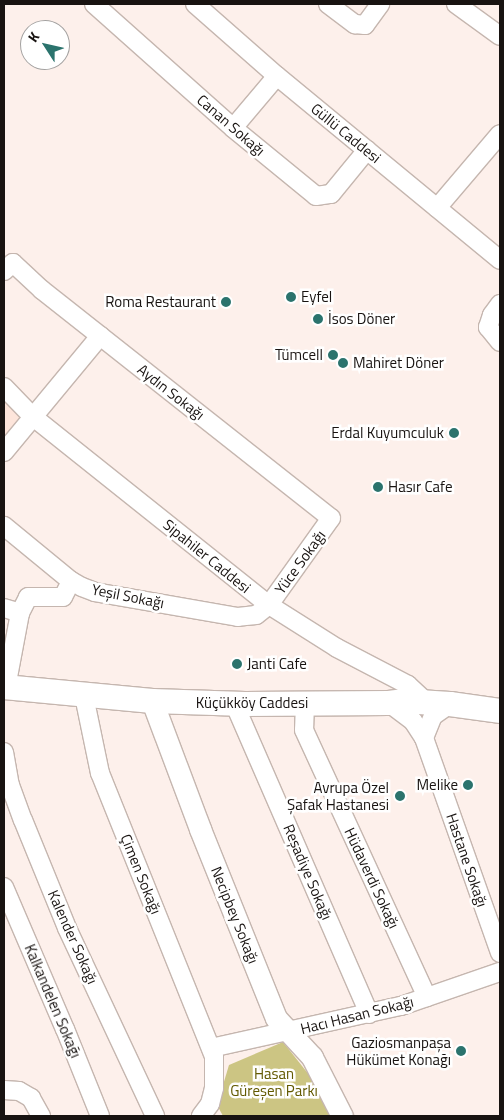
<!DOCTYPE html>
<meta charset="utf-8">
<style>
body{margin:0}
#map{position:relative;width:504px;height:1120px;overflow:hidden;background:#fdf0eb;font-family:"Titillium Web",sans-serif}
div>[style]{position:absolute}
.built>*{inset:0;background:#fde5db}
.green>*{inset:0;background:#ccc583}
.roads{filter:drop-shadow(1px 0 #c5b6af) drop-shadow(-1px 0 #c5b6af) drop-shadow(0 1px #c5b6af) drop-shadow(0 -1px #c5b6af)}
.minor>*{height:18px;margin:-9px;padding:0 9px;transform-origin:9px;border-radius:9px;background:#fff}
.tertiary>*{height:21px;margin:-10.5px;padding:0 10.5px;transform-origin:10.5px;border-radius:10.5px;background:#fff}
.secondary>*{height:24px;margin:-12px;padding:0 12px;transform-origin:12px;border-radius:12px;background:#fff}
.dots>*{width:14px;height:14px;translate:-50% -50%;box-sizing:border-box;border:2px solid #fff;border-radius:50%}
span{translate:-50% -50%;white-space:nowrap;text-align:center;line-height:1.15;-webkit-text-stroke:5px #fff;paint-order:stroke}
.street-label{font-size:15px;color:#181311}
.poi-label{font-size:15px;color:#181311}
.left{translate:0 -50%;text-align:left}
.right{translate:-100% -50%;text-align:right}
.park-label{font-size:15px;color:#625900}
.frame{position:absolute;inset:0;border:5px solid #181311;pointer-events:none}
.north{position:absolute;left:20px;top:20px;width:50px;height:50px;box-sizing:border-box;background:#fff;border:1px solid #a3a1a0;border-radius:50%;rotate:305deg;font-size:14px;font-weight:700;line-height:20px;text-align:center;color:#181311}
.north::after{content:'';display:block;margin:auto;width:18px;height:22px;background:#2b736d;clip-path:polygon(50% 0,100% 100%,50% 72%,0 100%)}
</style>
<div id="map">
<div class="built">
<i style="clip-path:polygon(4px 396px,25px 419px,4px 445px)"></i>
</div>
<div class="green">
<i style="clip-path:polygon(283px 1042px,310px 1076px,330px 1116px,223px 1116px,217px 1105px,229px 1065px)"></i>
</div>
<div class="roads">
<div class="minor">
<i style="left:94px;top:4px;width:186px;rotate:41.7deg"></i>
<i style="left:233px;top:128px;width:107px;rotate:39.3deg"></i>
<i style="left:316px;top:196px;width:15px;rotate:-8deg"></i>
<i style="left:331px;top:194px;width:57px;rotate:-50.7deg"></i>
<i style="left:195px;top:4px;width:109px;rotate:41.3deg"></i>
<i style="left:277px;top:76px;width:289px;rotate:39.5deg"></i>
<i style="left:328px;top:4px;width:34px;rotate:37deg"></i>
<i style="left:355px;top:24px;width:10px;rotate:6deg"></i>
<i style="left:365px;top:25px;width:26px;rotate:-54deg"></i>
<i style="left:456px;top:4px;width:54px;rotate:36deg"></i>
<i style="left:233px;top:128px;width:68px;rotate:-49.8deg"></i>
<i style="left:437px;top:208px;width:97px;rotate:-49.6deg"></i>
<i style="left:4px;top:271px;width:12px;rotate:-42deg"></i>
<i style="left:13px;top:263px;width:40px;rotate:43deg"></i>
<i style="left:42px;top:290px;width:368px;rotate:38.3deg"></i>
<i style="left:331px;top:518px;width:107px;rotate:125.5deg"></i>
<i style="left:269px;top:605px;width:16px;rotate:142deg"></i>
<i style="left:256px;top:615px;width:18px;rotate:174deg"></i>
<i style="left:238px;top:617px;width:145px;rotate:-170.1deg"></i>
<i style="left:95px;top:592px;width:14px;rotate:-159deg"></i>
<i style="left:82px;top:587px;width:13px;rotate:-151deg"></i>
<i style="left:71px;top:581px;width:87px;rotate:-140.6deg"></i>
<i style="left:500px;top:304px;width:14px;rotate:126deg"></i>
<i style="left:492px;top:315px;width:13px;rotate:108deg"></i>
<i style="left:488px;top:327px;width:19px;rotate:51deg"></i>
<i style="left:4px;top:387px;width:40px;rotate:46deg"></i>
<i style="left:32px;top:416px;width:303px;rotate:38.6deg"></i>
<i style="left:269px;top:605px;width:80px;rotate:32.3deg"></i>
<i style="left:337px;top:648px;width:80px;rotate:27.5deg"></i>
<i style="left:408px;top:685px;width:25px;rotate:43deg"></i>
<i style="left:4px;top:452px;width:151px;rotate:-50.4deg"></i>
<i style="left:4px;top:608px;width:17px;rotate:17deg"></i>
<i style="left:20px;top:613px;width:76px;rotate:100.6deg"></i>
<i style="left:20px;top:613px;width:18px;rotate:-63deg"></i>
<i style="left:28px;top:597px;width:35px"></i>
<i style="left:63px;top:597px;width:18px;rotate:-63deg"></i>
<i style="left:84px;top:696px;width:79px;rotate:78.3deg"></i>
<i style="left:100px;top:773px;width:305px;rotate:68.1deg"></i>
<i style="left:214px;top:1056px;width:32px;rotate:90deg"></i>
<i style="left:214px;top:1088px;width:16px;rotate:104deg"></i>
<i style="left:210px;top:1104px;width:15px;rotate:127deg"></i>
<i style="left:234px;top:703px;width:339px;rotate:66.5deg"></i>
<i style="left:305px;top:703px;width:27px;rotate:92deg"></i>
<i style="left:304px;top:730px;width:294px;rotate:65.3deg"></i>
<i style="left:389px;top:703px;width:30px;rotate:37deg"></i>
<i style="left:413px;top:721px;width:20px;rotate:57deg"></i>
<i style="left:424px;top:738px;width:228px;rotate:70.5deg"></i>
<i style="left:424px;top:738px;width:24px;rotate:-68deg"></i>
<i style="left:433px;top:716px;width:21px;rotate:-35deg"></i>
<i style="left:4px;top:752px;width:34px;rotate:80deg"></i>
<i style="left:10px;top:785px;width:37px;rotate:70deg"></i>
<i style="left:23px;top:820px;width:117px;rotate:67.8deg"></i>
<i style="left:67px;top:928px;width:208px;rotate:64.9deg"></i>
<i style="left:4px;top:887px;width:155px;rotate:66.8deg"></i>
<i style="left:65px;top:1029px;width:94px;rotate:68.1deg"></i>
<i style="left:211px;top:1048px;width:195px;rotate:-12.5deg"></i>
<i style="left:401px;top:1006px;width:105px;rotate:-19deg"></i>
<i style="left:4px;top:1090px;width:15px;rotate:4deg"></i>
<i style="left:19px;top:1091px;width:14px;rotate:30deg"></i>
<i style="left:31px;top:1098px;width:21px;rotate:61deg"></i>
</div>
<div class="tertiary">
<i style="left:152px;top:701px;width:137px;rotate:69.4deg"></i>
<i style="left:200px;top:829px;width:204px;rotate:68.1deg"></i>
<i style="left:276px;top:1018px;width:53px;rotate:47.3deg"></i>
<i style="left:312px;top:1057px;width:66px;rotate:63deg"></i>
</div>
<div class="secondary">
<i style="left:4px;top:687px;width:149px;rotate:5.4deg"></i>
<i style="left:152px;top:701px;width:93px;rotate:1.8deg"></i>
<i style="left:245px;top:704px;width:144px;rotate:-0.4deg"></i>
<i style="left:389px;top:703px;width:14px;rotate:-8deg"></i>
<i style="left:403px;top:701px;width:47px;rotate:3.7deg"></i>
<i style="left:450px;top:704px;width:50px;rotate:8deg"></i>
</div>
</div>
<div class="dots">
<i style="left:291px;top:297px;background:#2b736d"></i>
<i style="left:226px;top:302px;background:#2b736d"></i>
<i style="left:318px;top:319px;background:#2b736d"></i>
<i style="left:333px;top:355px;background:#2b736d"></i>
<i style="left:343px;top:363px;background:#2b736d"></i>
<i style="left:454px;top:433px;background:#2b736d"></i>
<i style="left:378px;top:487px;background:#2b736d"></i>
<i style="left:237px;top:664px;background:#2b736d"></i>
<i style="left:468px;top:785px;background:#2b736d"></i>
<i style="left:400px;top:796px;background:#2b736d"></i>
<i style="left:461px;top:1051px;background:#2b736d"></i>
</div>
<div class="street-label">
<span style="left:231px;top:125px;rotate:41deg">Canan Sokağı</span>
<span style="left:346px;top:133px;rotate:39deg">Güllü Caddesi</span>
<span style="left:171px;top:392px;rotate:38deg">Aydın Sokağı</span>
<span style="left:207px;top:556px;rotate:39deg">Sipahiler Caddesi</span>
<span style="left:300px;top:562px;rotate:-54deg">Yüce Sokağı</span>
<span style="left:128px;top:596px;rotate:11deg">Yeşil Sokağı</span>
<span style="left:252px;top:703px">Küçükköy Caddesi</span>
<span style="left:467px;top:860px;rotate:71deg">Hastane Sokağı</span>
<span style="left:308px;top:872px;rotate:67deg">Reşadiye Sokağı</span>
<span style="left:141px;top:874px;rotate:68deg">Çimen Sokağı</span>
<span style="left:372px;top:878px;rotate:65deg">Hüdaverdi Sokağı</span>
<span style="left:235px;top:915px;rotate:68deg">Necipbey Sokağı</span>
<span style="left:73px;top:937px;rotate:66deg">Kalender Sokağı</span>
<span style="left:53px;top:1001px;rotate:67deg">Kalkandelen Sokağı</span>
<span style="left:357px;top:1015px;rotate:-14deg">Hacı Hasan Sokağı</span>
</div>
<div class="poi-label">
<span class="left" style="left:301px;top:297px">Eyfel</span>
<span class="right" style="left:216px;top:302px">Roma Restaurant</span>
<span class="left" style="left:328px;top:319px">İsos Döner</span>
<span class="right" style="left:323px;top:355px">Tümcell</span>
<span class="left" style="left:353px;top:363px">Mahiret Döner</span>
<span class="right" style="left:444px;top:433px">Erdal Kuyumculuk</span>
<span class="left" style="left:388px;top:487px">Hasır Cafe</span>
<span class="left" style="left:247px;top:664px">Janti Cafe</span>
<span class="right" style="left:458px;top:785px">Melike</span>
<span class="right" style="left:389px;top:796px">Avrupa Özel<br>Şafak Hastanesi</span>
<span class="right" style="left:451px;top:1051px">Gaziosmanpaşa<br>Hükümet Konağı</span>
</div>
<div class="park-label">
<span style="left:274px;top:1082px">Hasan<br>Güreşen Parkı</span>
</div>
<div class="frame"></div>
<div class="north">K</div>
</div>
